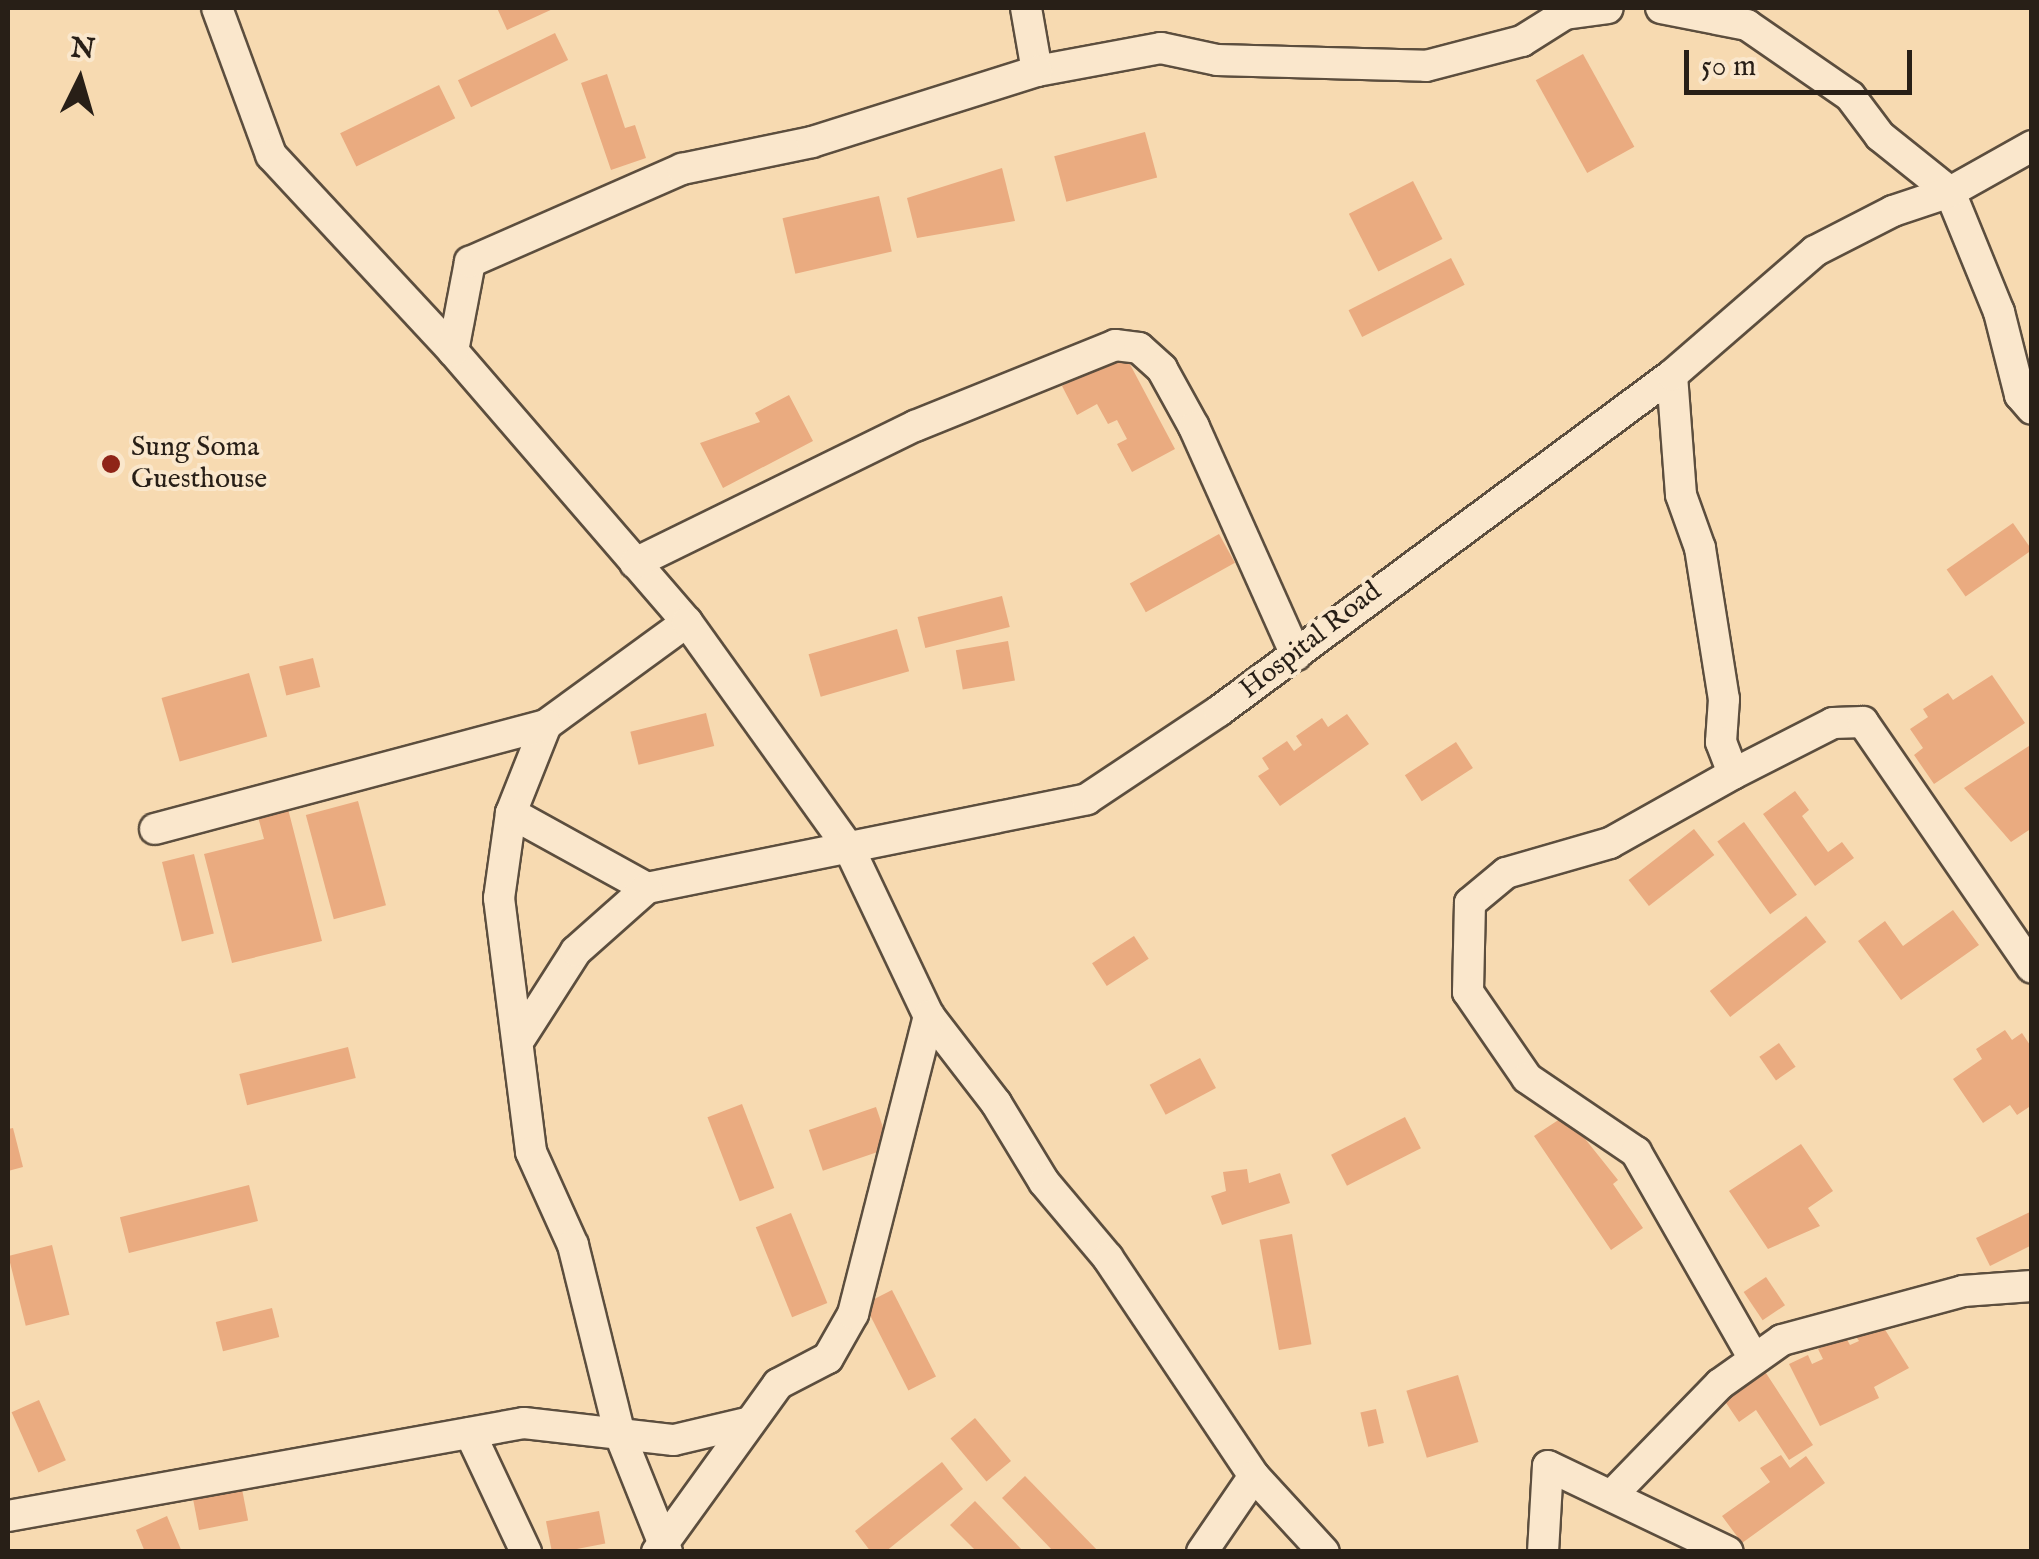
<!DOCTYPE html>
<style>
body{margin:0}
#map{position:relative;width:2039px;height:1559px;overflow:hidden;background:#f7dab1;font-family:"IM FELL English",serif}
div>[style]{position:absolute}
.building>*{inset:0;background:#eaab80;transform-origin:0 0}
.roads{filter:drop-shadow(2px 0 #5c4e3e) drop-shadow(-2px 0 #5c4e3e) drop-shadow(0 2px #5c4e3e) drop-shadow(0 -2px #5c4e3e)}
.minor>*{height:30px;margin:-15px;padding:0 15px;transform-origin:15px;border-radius:15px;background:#fae7cc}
.dots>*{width:28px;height:28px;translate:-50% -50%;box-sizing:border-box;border:5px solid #fae7cc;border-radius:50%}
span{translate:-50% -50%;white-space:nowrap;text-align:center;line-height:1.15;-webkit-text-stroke:8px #fae7cc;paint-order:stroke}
.poi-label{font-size:28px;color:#281f17}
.left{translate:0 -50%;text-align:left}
.street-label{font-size:28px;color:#281f17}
.frame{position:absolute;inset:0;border:10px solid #281f17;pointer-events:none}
.north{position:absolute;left:30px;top:30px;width:100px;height:100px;-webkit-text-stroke:8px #fae7cc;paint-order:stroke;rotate:5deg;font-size:28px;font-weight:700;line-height:40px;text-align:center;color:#281f17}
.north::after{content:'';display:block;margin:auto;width:35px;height:45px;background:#281f17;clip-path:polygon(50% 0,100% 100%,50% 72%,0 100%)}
.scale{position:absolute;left:1684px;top:50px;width:228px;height:45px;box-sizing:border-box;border:5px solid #281f17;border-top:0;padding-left:12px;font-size:30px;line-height:35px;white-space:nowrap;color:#281f17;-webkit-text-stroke:8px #fae7cc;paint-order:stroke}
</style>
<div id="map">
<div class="building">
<i style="clip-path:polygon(497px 8px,555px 8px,507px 30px)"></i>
<i style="left:555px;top:33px;width:30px;height:108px;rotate:64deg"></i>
<i style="left:1583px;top:54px;width:106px;height:54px;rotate:61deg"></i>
<i style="clip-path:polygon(607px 74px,625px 128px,635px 125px,646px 158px,611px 170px,581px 83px)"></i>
<i style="left:439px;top:85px;width:37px;height:110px;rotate:64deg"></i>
<i style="left:1145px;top:132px;width:47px;height:94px;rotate:75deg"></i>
<i style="clip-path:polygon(1002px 168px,1015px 221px,917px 238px,907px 198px)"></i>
<i style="left:1413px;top:181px;width:65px;height:72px;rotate:63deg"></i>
<i style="left:879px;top:196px;width:57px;height:99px;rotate:77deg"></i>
<i style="left:1451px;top:258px;width:30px;height:115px;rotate:63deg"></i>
<i style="clip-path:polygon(1124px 353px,1175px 449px,1132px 472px,1117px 444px,1127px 439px,1117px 420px,1108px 424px,1097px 404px,1077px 415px,1062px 386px)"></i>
<i style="clip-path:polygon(789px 395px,813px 441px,723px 488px,700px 443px,760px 422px,755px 413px)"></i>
<i style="left:2013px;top:523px;width:33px;height:81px;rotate:55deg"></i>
<i style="left:1219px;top:534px;width:33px;height:102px;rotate:61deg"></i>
<i style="left:1002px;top:596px;width:32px;height:87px;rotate:76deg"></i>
<i style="left:897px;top:629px;width:44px;height:92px;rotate:74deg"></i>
<i style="left:1008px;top:641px;width:40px;height:53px;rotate:80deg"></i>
<i style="left:313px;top:658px;width:30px;height:35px;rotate:76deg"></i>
<i style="left:249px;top:673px;width:66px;height:91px;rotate:74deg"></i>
<i style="clip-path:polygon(1992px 675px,2025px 723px,1934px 784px,1914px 755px,1923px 748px,1910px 729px,1928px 717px,1923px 709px,1948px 693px,1953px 700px)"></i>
<i style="left:706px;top:713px;width:34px;height:78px;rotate:76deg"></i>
<i style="clip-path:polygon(1347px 714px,1369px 744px,1280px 806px,1258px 776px,1269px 769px,1262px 758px,1287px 741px,1294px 751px,1302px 745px,1296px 736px,1322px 718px,1328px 727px)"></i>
<i style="left:1456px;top:742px;width:31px;height:61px;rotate:57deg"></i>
<i style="clip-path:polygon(2032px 744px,2032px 828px,2011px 842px,1964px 788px)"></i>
<i style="clip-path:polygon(1795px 791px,1809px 810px,1802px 816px,1828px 852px,1842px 842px,1854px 858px,1815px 886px,1763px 814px)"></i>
<i style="left:358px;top:801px;width:108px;height:54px;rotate:75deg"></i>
<i style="clip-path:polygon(287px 805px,322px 941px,232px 963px,204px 854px,264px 839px,257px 813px)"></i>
<i style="left:1744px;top:822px;width:90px;height:33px;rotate:54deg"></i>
<i style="left:1694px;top:829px;width:33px;height:83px;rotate:52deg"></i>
<i style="left:194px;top:854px;width:82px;height:33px;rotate:76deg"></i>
<i style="clip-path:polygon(1953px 910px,1979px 945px,1901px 1000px,1858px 941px,1885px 921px,1903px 946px)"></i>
<i style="left:1806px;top:916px;width:33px;height:122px;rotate:52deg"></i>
<i style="left:1134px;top:936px;width:27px;height:50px;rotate:57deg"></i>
<i style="clip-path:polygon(2005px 1030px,2012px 1040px,2022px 1033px,2032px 1048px,2032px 1105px,2017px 1115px,2010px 1105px,1983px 1123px,1953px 1079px,1982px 1059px,1976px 1049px)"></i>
<i style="left:1779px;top:1043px;width:29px;height:24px;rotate:55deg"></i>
<i style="left:348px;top:1047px;width:32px;height:112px;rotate:76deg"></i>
<i style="left:1200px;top:1058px;width:34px;height:57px;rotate:62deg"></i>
<i style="left:742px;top:1104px;width:90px;height:37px;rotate:69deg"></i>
<i style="left:876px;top:1107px;width:43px;height:71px;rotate:71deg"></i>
<i style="clip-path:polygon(1566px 1115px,1618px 1180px,1613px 1184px,1643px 1228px,1611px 1250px,1534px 1136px)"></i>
<i style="left:1405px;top:1117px;width:35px;height:83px;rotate:63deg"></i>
<i style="clip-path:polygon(13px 1128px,23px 1167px,8px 1171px,8px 1129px)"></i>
<i style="clip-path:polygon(1801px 1144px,1833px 1191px,1808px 1208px,1820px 1226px,1768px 1249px,1729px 1191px)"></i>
<i style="clip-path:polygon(1247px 1169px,1249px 1183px,1280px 1173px,1290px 1203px,1222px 1225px,1211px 1196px,1226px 1191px,1223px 1172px)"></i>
<i style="left:249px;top:1185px;width:37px;height:133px;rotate:76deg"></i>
<i style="clip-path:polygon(2032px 1211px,2032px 1245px,1990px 1266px,1976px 1238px)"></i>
<i style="left:791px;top:1213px;width:97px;height:38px;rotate:68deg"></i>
<i style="left:1292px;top:1234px;width:112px;height:33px;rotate:80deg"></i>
<i style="left:52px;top:1245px;width:72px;height:45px;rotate:76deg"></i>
<i style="left:1766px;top:1277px;width:34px;height:27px;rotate:56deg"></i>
<i style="left:892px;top:1290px;width:97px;height:31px;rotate:63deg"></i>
<i style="left:272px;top:1308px;width:30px;height:58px;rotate:76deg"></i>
<i style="clip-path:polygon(1879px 1320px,1909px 1368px,1874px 1387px,1879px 1398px,1820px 1426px,1789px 1364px,1808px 1355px,1812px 1364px,1823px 1359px,1818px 1349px,1845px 1336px,1850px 1345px,1859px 1341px,1854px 1333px)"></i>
<i style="clip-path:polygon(1764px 1370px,1813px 1445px,1789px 1460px,1756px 1410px,1739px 1422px,1722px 1397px)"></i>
<i style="left:1458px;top:1375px;width:70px;height:54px;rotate:73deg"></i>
<i style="left:39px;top:1400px;width:66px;height:30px;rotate:66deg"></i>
<i style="left:1376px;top:1409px;width:35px;height:16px;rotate:77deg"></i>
<i style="left:975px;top:1418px;width:56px;height:32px;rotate:50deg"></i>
<i style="clip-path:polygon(1781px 1455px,1790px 1468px,1806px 1456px,1825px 1483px,1742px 1543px,1722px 1516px,1770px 1482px,1760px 1468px)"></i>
<i style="clip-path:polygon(942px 1462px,963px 1489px,885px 1552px,871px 1552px,855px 1531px)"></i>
<i style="clip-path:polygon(1025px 1476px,1099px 1552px,1054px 1552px,1002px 1498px)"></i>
<i style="left:242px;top:1489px;width:32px;height:50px;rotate:79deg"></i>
<i style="clip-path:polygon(975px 1501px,1024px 1552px,977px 1552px,950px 1525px)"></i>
<i style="left:599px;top:1511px;width:33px;height:54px;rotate:79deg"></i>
<i style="clip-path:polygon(167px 1516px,182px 1552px,145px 1552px,136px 1530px)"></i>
</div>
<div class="roads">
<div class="minor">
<i style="left:217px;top:8px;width:157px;rotate:69.8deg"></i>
<i style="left:271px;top:155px;width:267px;rotate:47.1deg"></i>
<i style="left:453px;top:351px;width:358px;rotate:49.2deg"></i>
<i style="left:687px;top:622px;width:175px;rotate:143.9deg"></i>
<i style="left:546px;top:725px;width:95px;rotate:111.7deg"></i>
<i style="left:511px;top:813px;width:86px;rotate:98deg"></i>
<i style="left:499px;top:898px;width:256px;rotate:82.8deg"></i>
<i style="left:531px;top:1152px;width:102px;rotate:65.7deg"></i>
<i style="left:573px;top:1245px;width:196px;rotate:76.1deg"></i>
<i style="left:620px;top:1435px;width:126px;rotate:68.1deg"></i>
<i style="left:1026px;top:8px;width:64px;rotate:80.1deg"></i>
<i style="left:1037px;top:71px;width:126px;rotate:-10.5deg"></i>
<i style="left:1161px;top:48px;width:57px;rotate:12.1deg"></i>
<i style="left:1217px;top:60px;width:209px;rotate:1.6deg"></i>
<i style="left:1426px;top:66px;width:99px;rotate:-14.6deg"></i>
<i style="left:1522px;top:41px;width:51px;rotate:-32.1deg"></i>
<i style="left:1565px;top:14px;width:43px;rotate:-7.9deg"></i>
<i style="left:1661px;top:8px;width:88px;rotate:11.2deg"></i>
<i style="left:1747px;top:25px;width:125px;rotate:34.6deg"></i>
<i style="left:1850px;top:96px;width:50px;rotate:53.1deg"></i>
<i style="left:1880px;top:136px;width:90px;rotate:38.7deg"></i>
<i style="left:1950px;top:192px;width:130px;rotate:67.8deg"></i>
<i style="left:1999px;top:312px;width:86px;rotate:75.8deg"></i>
<i style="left:2020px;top:395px;width:18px;rotate:49deg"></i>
<i style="left:453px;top:351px;width:91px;rotate:-79.2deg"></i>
<i style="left:470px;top:262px;width:232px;rotate:-23.7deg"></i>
<i style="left:682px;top:169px;width:133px;rotate:-11.7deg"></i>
<i style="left:812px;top:142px;width:236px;rotate:-17.5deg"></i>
<i style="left:1672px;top:375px;width:120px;rotate:85.7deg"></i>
<i style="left:1681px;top:495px;width:56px;rotate:70.3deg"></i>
<i style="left:1700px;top:548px;width:153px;rotate:81deg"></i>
<i style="left:1724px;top:699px;width:43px;rotate:94deg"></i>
<i style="left:1721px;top:742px;width:34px;rotate:69deg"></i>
<i style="left:1733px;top:774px;width:141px;rotate:150.7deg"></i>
<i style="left:1610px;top:843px;width:108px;rotate:163.9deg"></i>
<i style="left:1506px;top:873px;width:47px;rotate:140.2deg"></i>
<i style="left:1470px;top:903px;width:89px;rotate:91.3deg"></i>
<i style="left:1468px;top:992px;width:104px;rotate:55.5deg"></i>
<i style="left:1527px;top:1078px;width:132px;rotate:34.2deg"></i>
<i style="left:1636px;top:1152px;width:234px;rotate:60.3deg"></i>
<i style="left:635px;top:563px;width:312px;rotate:-26.1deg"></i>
<i style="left:915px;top:426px;width:216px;rotate:-22deg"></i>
<i style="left:1115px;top:345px;width:24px;rotate:7deg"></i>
<i style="left:1139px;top:348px;width:31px;rotate:42deg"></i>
<i style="left:1162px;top:369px;width:66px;rotate:61.1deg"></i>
<i style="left:1194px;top:427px;width:250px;rotate:65.9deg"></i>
<i style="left:687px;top:622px;width:280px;rotate:54.4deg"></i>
<i style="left:850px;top:850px;width:184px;rotate:64.6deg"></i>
<i style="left:929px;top:1016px;width:110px;rotate:52.4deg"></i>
<i style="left:996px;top:1103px;width:92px;rotate:58.7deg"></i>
<i style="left:1044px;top:1182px;width:99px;rotate:49.9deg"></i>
<i style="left:1108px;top:1258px;width:262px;rotate:56.2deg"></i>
<i style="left:1254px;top:1476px;width:103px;rotate:47.4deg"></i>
<i style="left:1733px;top:774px;width:112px;rotate:-27deg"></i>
<i style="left:1833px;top:723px;width:30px;rotate:-2deg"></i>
<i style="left:1863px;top:722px;width:298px;rotate:55.5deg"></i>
<i style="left:511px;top:813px;width:155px;rotate:28.9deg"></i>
<i style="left:647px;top:888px;width:449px;rotate:-11.4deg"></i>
<i style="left:1087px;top:799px;width:159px;rotate:-33.7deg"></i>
<i style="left:1219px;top:711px;width:564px;rotate:-36.57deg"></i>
<i style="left:1672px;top:375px;width:189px;rotate:-40.9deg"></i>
<i style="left:1815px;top:251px;width:88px;rotate:-27.1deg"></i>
<i style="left:1893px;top:211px;width:60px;rotate:-18.4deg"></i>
<i style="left:1950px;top:192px;width:94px;rotate:-29.3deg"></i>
<i style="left:155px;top:829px;width:405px;rotate:-14.9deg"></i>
<i style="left:521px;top:1037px;width:102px;rotate:-57.4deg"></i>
<i style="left:576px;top:951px;width:95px;rotate:-41.6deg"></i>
<i style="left:470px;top:1433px;width:132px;rotate:64.8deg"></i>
<i style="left:1614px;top:1493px;width:152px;rotate:-45.8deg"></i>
<i style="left:1720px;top:1384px;width:76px;rotate:-35.4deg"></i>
<i style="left:1782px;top:1340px;width:188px;rotate:-15.1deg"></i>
<i style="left:1963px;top:1291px;width:69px;rotate:-4.1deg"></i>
<i style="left:8px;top:1516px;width:524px;rotate:-10.22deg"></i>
<i style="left:524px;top:1423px;width:151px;rotate:6.5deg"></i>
<i style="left:674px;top:1440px;width:74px;rotate:-13.3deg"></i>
<i style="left:657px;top:1552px;width:207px;rotate:-54.2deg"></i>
<i style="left:778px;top:1384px;width:56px;rotate:-27.5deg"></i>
<i style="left:828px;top:1358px;width:51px;rotate:-60.4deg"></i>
<i style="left:853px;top:1314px;width:308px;rotate:-75.7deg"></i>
<i style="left:1202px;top:1552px;width:92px;rotate:-55.6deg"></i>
<i style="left:1543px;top:1552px;width:86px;rotate:-86.7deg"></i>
<i style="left:1548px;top:1466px;width:199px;rotate:25.5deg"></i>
</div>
</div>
<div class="dots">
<i style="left:111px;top:464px;background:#8f2418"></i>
</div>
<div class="poi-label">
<span class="left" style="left:131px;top:464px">Sung Soma<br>Guesthouse</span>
</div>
<div class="street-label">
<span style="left:1311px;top:641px;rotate:-38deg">Hospital Road</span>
</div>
<div class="frame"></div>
<div class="north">N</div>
<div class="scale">50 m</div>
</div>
